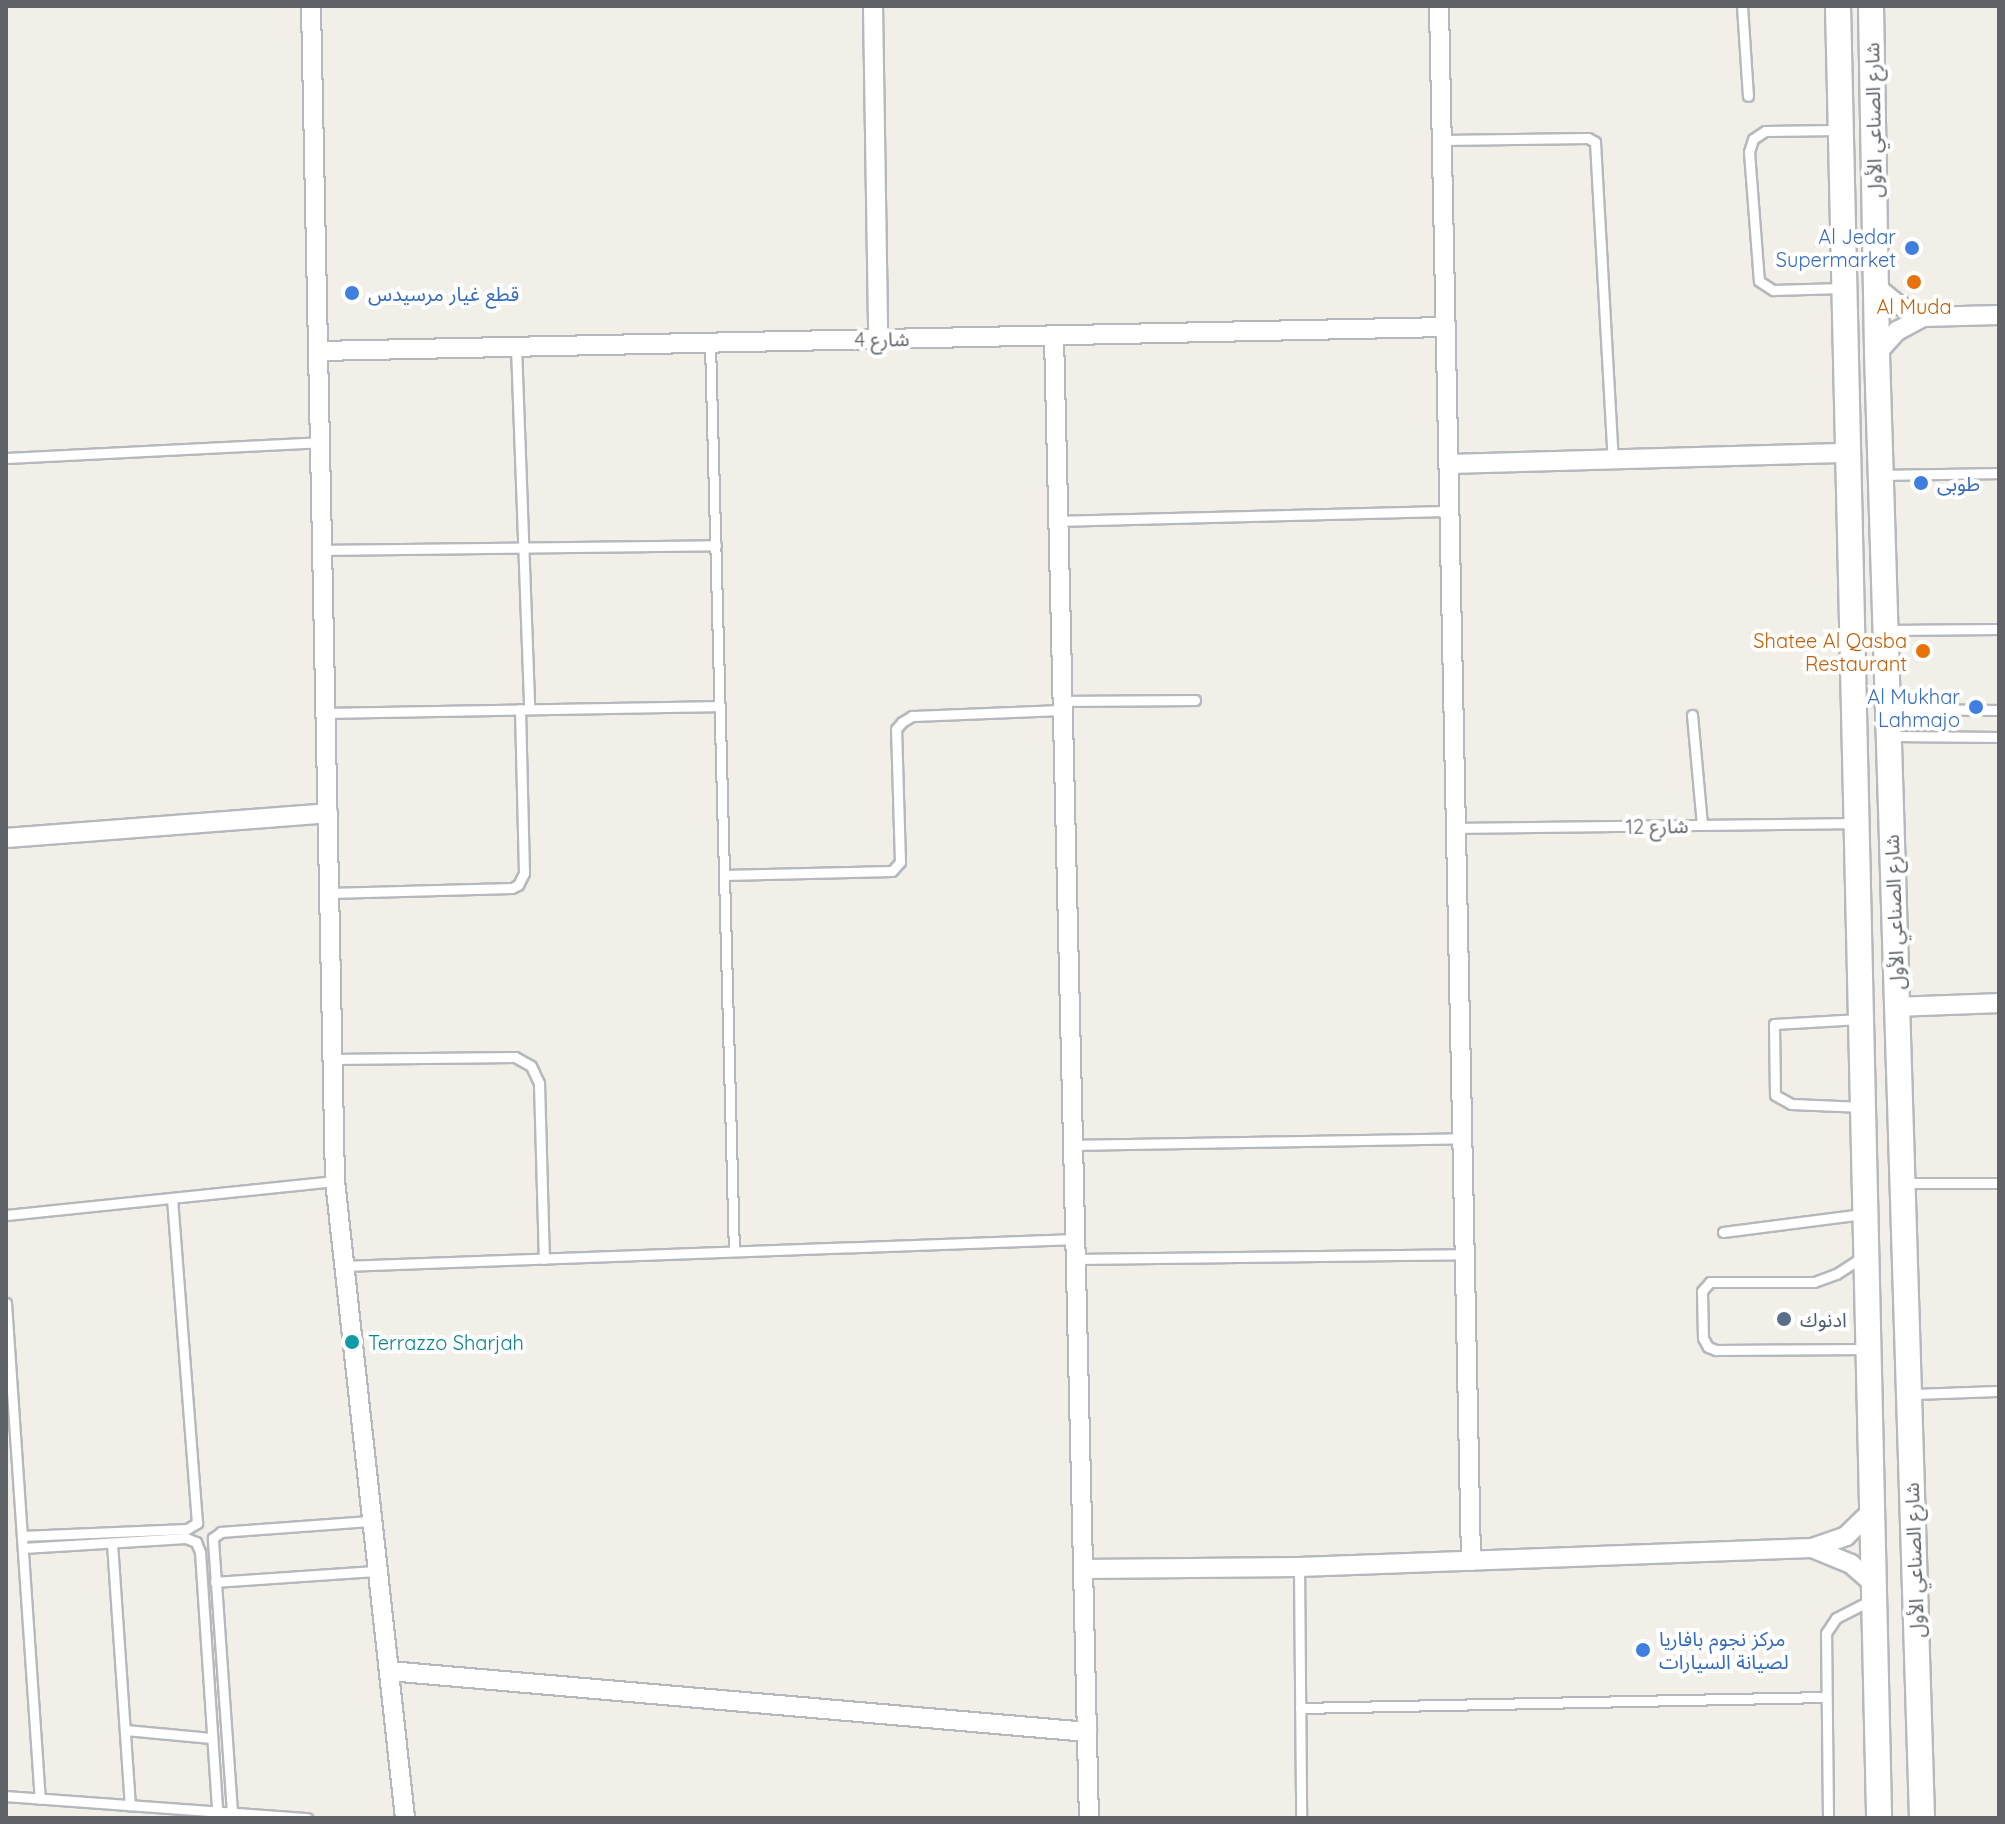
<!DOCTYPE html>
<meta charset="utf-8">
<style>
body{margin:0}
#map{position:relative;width:2005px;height:1824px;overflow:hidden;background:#f1efe8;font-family:Quicksand,"Noto Sans Arabic",sans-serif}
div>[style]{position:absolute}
.roads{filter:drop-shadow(2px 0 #b5b8bc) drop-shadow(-2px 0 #b5b8bc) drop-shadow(0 2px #b5b8bc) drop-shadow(0 -2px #b5b8bc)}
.service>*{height:9px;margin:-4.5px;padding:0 4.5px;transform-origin:4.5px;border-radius:4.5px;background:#fff}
.minor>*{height:18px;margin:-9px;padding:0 9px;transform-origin:9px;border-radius:9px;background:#fff}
.secondary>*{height:24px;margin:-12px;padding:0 12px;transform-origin:12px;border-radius:12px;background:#fff}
.dots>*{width:22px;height:22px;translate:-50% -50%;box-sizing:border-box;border:4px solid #fff;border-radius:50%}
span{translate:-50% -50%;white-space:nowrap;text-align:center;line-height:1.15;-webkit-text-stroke:8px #fff;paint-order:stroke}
.street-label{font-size:20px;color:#5f6368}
.shop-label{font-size:20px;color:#366cbe}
.right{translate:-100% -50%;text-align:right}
.left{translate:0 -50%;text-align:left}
.food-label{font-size:20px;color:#c56008}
.service-label{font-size:20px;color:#4e5e75}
.culture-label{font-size:20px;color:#0d838f}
.frame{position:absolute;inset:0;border:8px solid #5f6368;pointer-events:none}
</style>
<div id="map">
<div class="roads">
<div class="service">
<i style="left:1742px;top:6px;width:90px;rotate:86.2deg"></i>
<i style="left:1838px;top:130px;width:73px;rotate:179.2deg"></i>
<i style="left:1765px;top:131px;width:14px;rotate:146deg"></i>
<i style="left:1753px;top:139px;width:14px;rotate:107deg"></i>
<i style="left:1749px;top:152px;width:129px;rotate:85.6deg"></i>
<i style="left:1759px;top:281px;width:17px;rotate:33deg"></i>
<i style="left:1773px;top:290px;width:69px;rotate:-1.7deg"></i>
<i style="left:1442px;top:140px;width:146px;rotate:-0.8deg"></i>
<i style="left:1588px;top:138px;width:8px;rotate:30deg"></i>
<i style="left:1595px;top:142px;width:319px;rotate:86.8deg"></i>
<i style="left:710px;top:343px;width:908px;rotate:88.49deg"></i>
<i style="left:516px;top:347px;width:362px;rotate:87.9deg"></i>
<i style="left:6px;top:458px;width:314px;rotate:-2.9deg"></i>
<i style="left:1882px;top:475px;width:117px;rotate:-1deg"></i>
<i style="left:1059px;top:521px;width:391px;rotate:-1.5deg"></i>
<i style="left:322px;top:550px;width:394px;rotate:-0.7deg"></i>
<i style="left:1888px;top:630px;width:111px;rotate:-0.5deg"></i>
<i style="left:1063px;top:701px;width:132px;rotate:-0.4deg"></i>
<i style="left:1890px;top:709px;width:109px;rotate:0.5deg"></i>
<i style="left:326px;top:713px;width:394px;rotate:-1deg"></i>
<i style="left:1692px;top:715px;width:110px;rotate:84.8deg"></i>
<i style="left:1892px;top:736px;width:107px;rotate:0.5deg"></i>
<i style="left:1456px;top:828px;width:401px;rotate:-0.7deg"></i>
<i style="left:724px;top:875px;width:168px;rotate:-1.4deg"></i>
<i style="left:892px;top:871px;width:12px;rotate:-48deg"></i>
<i style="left:900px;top:862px;width:133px;rotate:-91.7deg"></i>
<i style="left:896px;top:729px;width:9px;rotate:-49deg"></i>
<i style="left:902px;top:722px;width:12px;rotate:-31deg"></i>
<i style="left:912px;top:716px;width:151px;rotate:-2.3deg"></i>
<i style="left:329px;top:893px;width:183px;rotate:-1.6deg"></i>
<i style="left:512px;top:888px;width:7px;rotate:-27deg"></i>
<i style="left:518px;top:885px;width:13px;rotate:-63deg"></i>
<i style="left:524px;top:873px;width:164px;rotate:-91.4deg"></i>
<i style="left:1860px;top:1019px;width:86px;rotate:176.7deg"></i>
<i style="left:1774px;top:1024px;width:71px;rotate:89.2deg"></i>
<i style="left:1775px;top:1095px;width:18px;rotate:29deg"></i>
<i style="left:1791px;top:1104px;width:72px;rotate:2.4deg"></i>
<i style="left:332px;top:1059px;width:183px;rotate:-0.6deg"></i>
<i style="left:515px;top:1057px;width:18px;rotate:29deg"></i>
<i style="left:531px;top:1066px;width:19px;rotate:65deg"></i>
<i style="left:539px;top:1083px;width:176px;rotate:88.4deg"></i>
<i style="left:1073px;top:1145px;width:389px;rotate:-1deg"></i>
<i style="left:1905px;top:1183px;width:94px"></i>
<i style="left:6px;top:1215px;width:331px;rotate:-5.9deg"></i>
<i style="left:1723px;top:1232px;width:141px;rotate:-7.3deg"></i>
<i style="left:1864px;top:1256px;width:33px;rotate:147deg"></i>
<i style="left:1836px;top:1274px;width:23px;rotate:160deg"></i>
<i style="left:1814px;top:1282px;width:104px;rotate:180deg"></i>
<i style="left:1710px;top:1282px;width:12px;rotate:132deg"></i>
<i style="left:1702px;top:1291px;width:47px;rotate:88.8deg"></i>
<i style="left:1703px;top:1338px;width:10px;rotate:61deg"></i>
<i style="left:1708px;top:1347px;width:9px;rotate:21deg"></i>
<i style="left:1716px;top:1350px;width:150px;rotate:-0.4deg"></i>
<i style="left:1076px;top:1259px;width:389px;rotate:-0.7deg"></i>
<i style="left:343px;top:1266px;width:733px;rotate:-2.11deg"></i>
<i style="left:6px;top:1303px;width:497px;rotate:86.1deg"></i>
<i style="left:1912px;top:1394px;width:87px;rotate:-2deg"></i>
<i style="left:22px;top:1536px;width:165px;rotate:-2.4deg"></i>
<i style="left:187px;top:1529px;width:12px;rotate:-31deg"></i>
<i style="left:197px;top:1523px;width:326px;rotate:-94.4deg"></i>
<i style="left:112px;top:1543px;width:263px;rotate:86.1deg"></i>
<i style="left:23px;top:1548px;width:163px;rotate:-3.5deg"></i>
<i style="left:186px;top:1538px;width:11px;rotate:22deg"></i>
<i style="left:196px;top:1542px;width:11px;rotate:68deg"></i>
<i style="left:200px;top:1552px;width:260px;rotate:86.2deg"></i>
<i style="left:1299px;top:1567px;width:251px;rotate:89.5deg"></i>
<i style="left:215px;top:1582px;width:163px;rotate:-3.9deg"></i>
<i style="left:1300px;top:1708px;width:525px;rotate:-1.2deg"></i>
<i style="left:125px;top:1730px;width:87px;rotate:5.3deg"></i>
<i style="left:6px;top:1796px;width:302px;rotate:4.2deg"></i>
<i style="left:232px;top:1812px;width:275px;rotate:-94deg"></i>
<i style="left:213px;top:1538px;width:10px;rotate:-37deg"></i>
<i style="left:221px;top:1532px;width:151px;rotate:-4.2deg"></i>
<i style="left:1828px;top:1818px;width:185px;rotate:-90.6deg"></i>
<i style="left:1826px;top:1633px;width:18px;rotate:-56deg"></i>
<i style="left:1836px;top:1618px;width:38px;rotate:-27deg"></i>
</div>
<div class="minor">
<i style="left:311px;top:6px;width:1175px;rotate:88.83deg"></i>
<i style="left:335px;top:1181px;width:641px;rotate:83.73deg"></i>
<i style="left:873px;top:6px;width:333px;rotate:89.1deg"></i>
<i style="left:1439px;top:6px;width:1555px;rotate:88.82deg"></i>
<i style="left:1875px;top:286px;width:28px;rotate:39deg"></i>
<i style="left:1897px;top:304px;width:29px;rotate:27deg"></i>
<i style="left:1054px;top:336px;width:1482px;rotate:88.65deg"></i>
<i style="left:319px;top:351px;width:1127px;rotate:-1.22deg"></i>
<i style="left:1877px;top:353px;width:30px;rotate:-48deg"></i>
<i style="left:1897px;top:331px;width:30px;rotate:-28deg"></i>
<i style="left:1923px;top:317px;width:76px;rotate:-1.5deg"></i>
<i style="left:1449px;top:464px;width:400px;rotate:-1.6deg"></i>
<i style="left:6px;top:838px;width:323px;rotate:-4.4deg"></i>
<i style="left:1897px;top:1007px;width:102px;rotate:-2.2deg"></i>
<i style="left:1812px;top:1548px;width:42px;rotate:22.3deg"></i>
<i style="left:1851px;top:1564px;width:28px;rotate:41deg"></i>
<i style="left:1083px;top:1569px;width:216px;rotate:-0.5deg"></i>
<i style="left:1299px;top:1567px;width:513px;rotate:-2.12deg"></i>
<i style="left:1812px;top:1548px;width:36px;rotate:-19deg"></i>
<i style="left:1846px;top:1536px;width:36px;rotate:-44deg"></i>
<i style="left:389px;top:1671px;width:701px;rotate:4.99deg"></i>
</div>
<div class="secondary">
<i style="left:1838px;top:6px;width:1812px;rotate:88.7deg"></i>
<i style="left:1871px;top:6px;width:347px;rotate:89deg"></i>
<i style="left:1877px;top:353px;width:1466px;rotate:88.24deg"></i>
</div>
</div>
<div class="dots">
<i style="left:1912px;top:248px;background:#3f7fe0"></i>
<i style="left:1914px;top:282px;background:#e8710a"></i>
<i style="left:352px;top:293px;background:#3f7fe0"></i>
<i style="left:1921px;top:483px;background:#3f7fe0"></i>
<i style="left:1923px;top:651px;background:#e8710a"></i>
<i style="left:1976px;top:707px;background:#3f7fe0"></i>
<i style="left:1784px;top:1319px;background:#5c6f8a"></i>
<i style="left:352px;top:1342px;background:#0f9aa8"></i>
<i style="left:1643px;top:1650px;background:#3f7fe0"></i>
</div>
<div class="street-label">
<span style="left:1873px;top:120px;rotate:-91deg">شارع الصناعي الأول</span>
<span style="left:882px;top:339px;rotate:-1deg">شارع 4</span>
<span style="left:1657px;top:826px;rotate:-1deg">شارع 12</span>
<span style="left:1894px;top:912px;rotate:-92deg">شارع الصناعي الأول</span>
<span style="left:1914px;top:1560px;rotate:-92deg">شارع الصناعي الأول</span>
</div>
<div class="shop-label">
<span class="right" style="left:1896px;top:248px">Al Jedar<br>Supermarket</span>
<span class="left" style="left:368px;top:293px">قطع غيار مرسيدس</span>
<span class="left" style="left:1937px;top:483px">طوبى</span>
<span class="right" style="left:1960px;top:708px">Al Mukhar<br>Lahmajo</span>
<span class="left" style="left:1659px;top:1650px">مركز نجوم بافاريا<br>لصيانة السيارات</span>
</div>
<div class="food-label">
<span style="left:1914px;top:306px">Al Muda</span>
<span class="right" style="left:1907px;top:652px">Shatee Al Qasba<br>Restaurant</span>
</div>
<div class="service-label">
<span class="left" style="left:1800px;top:1319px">ادنوك</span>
</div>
<div class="culture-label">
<span class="left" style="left:368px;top:1342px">Terrazzo Sharjah</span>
</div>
<div class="frame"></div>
</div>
